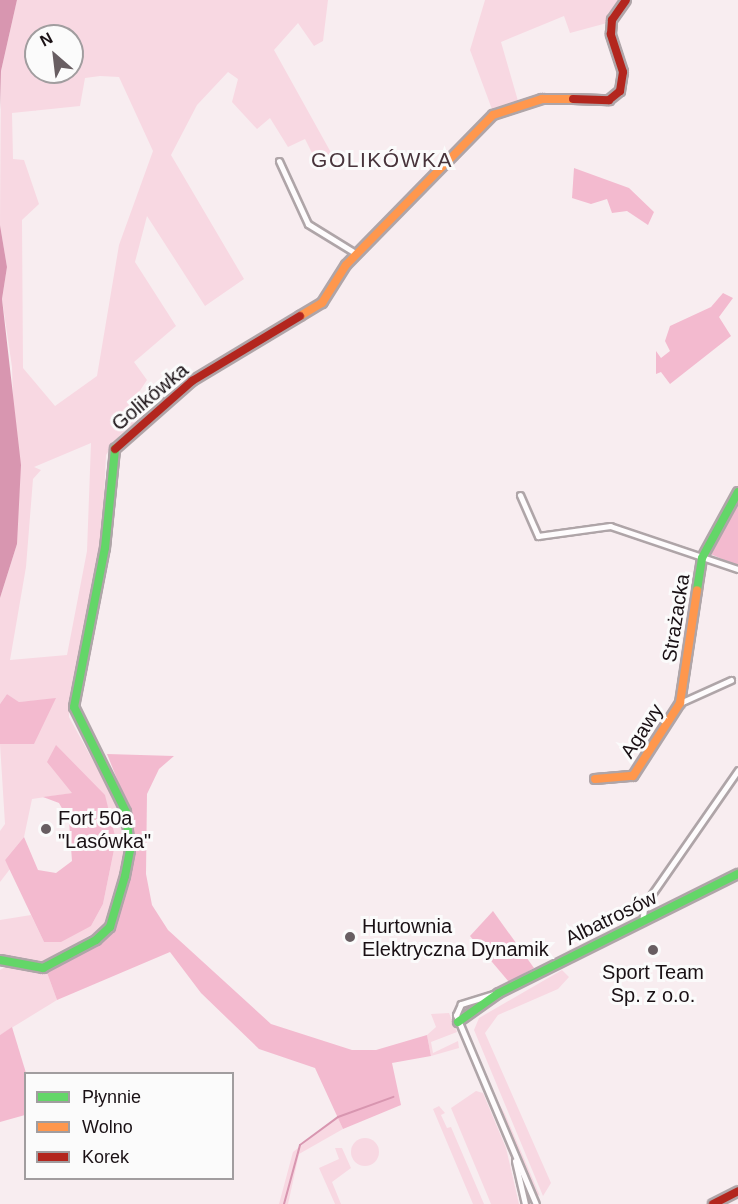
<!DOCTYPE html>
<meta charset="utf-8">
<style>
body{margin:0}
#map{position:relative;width:738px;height:1204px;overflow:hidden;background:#f8edf0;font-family:Helvetica,sans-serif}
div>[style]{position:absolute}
.green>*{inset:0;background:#f8d8e2}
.round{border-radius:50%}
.forest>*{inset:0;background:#f3bacf}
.water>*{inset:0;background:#d896b0}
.stream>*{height:2px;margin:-1px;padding:0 1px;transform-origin:1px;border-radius:1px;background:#d896b0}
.roads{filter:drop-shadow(2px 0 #afa5a8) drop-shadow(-2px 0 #afa5a8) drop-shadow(0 2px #afa5a8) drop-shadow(0 -2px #afa5a8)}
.street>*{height:5px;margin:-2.5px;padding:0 2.5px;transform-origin:2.5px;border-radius:2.5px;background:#fefcfd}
.fast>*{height:8px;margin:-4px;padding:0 4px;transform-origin:4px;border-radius:4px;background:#63d668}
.slow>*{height:8px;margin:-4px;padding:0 4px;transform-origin:4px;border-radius:4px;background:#ff974d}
.jam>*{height:8px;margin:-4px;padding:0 4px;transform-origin:4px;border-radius:4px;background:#b3261e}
.dots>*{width:16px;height:16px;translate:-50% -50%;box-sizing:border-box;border:3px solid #fbfbfb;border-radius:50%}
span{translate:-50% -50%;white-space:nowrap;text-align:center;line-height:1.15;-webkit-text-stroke:6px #fbfbfb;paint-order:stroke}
.street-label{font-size:20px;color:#1a1115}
.poi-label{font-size:20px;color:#1a1115}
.left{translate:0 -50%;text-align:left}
.neighbourhood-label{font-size:21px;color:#48343b;letter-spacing:1.5px}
.legend{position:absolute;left:24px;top:1072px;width:210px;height:108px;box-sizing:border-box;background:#fbfbfb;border:2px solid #a19d9f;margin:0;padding:8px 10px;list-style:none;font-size:18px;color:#1a1115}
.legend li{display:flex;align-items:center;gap:12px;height:30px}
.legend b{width:30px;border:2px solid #a19d9f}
.north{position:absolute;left:24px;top:24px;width:60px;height:60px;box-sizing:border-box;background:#fbfbfb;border:2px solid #a19d9f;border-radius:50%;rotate:332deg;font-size:16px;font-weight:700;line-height:24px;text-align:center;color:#1a1115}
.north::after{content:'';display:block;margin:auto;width:21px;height:27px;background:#685e62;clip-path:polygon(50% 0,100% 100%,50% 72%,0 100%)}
</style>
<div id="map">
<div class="green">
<i style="clip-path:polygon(evenodd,17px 0,328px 0,323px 41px,314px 46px,298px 23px,274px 50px,334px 158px,318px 165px,305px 139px,288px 147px,270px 118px,257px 129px,232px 102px,238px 79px,228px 72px,197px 105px,171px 155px,244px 279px,205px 306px,147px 216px,135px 262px,176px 326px,134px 362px,147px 380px,137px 395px,146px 414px,120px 435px,106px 455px,102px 541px,69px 706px,69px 717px,119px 808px,125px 855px,106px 926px,40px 964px,0 956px,0 920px,31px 915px,44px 942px,91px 926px,103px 904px,116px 840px,73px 793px,32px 799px,24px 837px,5px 860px,10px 869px,0 882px,0 831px,5px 824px,0 744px,25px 741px,55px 699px,19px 702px,7px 694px,0 704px,0 598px,17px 544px,12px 367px,2px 299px,7px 267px,0 225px,1px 71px,17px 0,36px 36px,72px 36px,72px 72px,36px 72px,36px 36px,17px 0,100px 76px,119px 77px,153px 151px,119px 245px,97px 376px,55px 406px,23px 368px,22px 220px,39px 204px,24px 160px,13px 159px,12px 113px,80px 106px,85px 78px,100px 76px,17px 0,91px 443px,87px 551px,67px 655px,10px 660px,26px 567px,33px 479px,41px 470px,34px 467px,91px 443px)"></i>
<i style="clip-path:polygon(485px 0,622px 0,607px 23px,570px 33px,564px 16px,501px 42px,518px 101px,493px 112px,470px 50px)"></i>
<i style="clip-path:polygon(7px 966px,46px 970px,57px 1000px,0 1035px,0 970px)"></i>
<i style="clip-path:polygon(562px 970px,569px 977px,558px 989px,498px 1015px,485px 1033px,551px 1183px,543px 1196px,474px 1030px,479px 1018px)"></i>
<i style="clip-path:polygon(449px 1013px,457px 1032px,431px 1042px,433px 1053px,458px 1041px,459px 1048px,431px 1056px,427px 1035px,436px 1027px,431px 1014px)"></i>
<i style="clip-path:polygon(476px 1091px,483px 1093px,506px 1148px,519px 1204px,491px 1204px,451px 1108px)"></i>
<i style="clip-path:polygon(498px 1102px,505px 1114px,540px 1196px,533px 1192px)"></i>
<i style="clip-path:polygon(439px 1106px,445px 1113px,441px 1115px,447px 1128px,451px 1127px,484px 1204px,473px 1204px,433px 1109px)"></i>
<i style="clip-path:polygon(338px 1117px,343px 1129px,299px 1154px,288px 1204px,279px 1204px,293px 1152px)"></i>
<i class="round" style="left:351px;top:1138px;width:28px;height:28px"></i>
<i style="clip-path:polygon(335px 1148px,342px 1148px,351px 1168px,332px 1182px,341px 1204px,335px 1204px,319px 1168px,339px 1159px)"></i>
</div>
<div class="forest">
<i style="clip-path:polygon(574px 168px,629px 188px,654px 212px,648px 225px,627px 211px,612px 213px,607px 199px,591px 204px,572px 198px)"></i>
<i style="clip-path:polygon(723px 293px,733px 298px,719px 317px,731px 336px,670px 384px,661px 372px,656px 374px,656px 351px,661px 358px,670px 351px,665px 341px,670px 326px,711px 307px)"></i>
<i style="clip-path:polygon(738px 498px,738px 566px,708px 553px)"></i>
<i style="clip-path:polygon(7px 694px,19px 702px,56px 698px,34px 744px,0 744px,0 704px)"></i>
<i style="clip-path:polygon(56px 745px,105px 795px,116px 840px,103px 904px,91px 926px,61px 942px,44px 942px,5px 860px,24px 837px,38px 870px,56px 873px,72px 861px,69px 821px,59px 803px,43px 797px,72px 793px,47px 762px)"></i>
<i style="clip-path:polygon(107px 754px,174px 756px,159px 769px,147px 794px,146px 874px,152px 905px,168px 930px,271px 1024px,352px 1050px,376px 1050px,427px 1035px,431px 1056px,392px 1063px,401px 1105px,343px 1129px,315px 1068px,259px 1049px,201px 993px,170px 952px,57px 1000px,46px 970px,112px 930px,130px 870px,127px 804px)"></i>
<i style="clip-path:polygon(493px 911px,534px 968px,509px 982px,470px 936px)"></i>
<i style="clip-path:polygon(12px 1027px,26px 1073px,25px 1115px,0 1122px,0 1035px)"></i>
</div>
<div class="water">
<i style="clip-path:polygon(0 0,17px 0,1px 71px,0 110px)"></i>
<i style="clip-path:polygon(0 225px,7px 267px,2px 299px,21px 465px,17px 544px,0 598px)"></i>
</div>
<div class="stream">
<i style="left:284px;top:1204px;width:61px;rotate:-74.8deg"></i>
<i style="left:300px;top:1145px;width:47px;rotate:-36.4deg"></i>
<i style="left:338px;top:1117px;width:59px;rotate:-20deg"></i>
</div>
<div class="roads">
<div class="street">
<i style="left:279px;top:161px;width:69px;rotate:65.3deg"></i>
<i style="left:308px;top:224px;width:57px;rotate:31.5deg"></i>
<i style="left:520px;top:495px;width:45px;rotate:66.3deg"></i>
<i style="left:538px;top:536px;width:73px;rotate:-7.9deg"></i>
<i style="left:610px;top:526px;width:135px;rotate:18.6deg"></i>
<i style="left:680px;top:703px;width:56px;rotate:-24.3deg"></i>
<i style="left:642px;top:922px;width:18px;rotate:-81deg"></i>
<i style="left:645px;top:904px;width:163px;rotate:-55.2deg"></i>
<i style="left:497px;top:993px;width:38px;rotate:163deg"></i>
<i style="left:461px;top:1004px;width:12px;rotate:114deg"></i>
<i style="left:456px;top:1015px;width:205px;rotate:67.1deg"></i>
<i style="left:515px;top:1161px;width:44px;rotate:76.9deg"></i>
</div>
<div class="fast">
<i style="left:697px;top:590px;width:32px;rotate:-81deg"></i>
<i style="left:702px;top:558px;width:75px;rotate:-61.4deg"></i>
<i style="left:0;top:960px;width:44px;rotate:10.5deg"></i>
<i style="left:43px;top:968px;width:60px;rotate:-27.8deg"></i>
<i style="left:96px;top:940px;width:19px;rotate:-43deg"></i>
<i style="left:110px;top:927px;width:53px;rotate:-73.6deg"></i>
<i style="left:125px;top:876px;width:26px;rotate:-79deg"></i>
<i style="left:130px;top:850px;width:38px;rotate:-96deg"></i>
<i style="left:126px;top:812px;width:117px;rotate:-116.3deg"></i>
<i style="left:74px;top:707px;width:162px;rotate:-79deg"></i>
<i style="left:105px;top:548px;width:100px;rotate:-84.2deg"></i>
<i style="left:458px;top:1022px;width:50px;rotate:-35.3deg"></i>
<i style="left:499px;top:993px;width:267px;rotate:-26.5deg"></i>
</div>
<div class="slow">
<i style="left:300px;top:316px;width:26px;rotate:-31deg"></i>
<i style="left:322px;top:303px;width:45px;rotate:-57.7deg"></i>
<i style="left:346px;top:265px;width:210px;rotate:-45.6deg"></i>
<i style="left:493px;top:115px;width:52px;rotate:-18.1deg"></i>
<i style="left:542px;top:99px;width:31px"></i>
<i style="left:595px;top:779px;width:38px;rotate:-5deg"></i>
<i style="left:633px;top:776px;width:87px;rotate:-57.2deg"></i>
<i style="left:680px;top:703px;width:114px;rotate:-81.4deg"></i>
</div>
<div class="jam">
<i style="left:573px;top:99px;width:36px;rotate:2deg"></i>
<i style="left:609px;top:100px;width:14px;rotate:-39deg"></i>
<i style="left:620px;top:91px;width:19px;rotate:-81deg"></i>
<i style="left:623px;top:72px;width:40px;rotate:-108deg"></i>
<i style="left:611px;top:34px;width:14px;rotate:-86deg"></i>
<i style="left:612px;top:20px;width:24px;rotate:-55deg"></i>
<i style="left:115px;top:449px;width:103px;rotate:-41.4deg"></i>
<i style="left:192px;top:381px;width:126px;rotate:-31deg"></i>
<i style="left:713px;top:1204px;width:28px;rotate:-27deg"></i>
</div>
</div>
<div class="dots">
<i style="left:46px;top:829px;background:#685e62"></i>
<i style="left:350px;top:937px;background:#685e62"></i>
<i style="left:653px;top:950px;background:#685e62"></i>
</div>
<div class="street-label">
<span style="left:150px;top:397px;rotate:-40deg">Golikówka</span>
<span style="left:676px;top:618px;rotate:-81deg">Strażacka</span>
<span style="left:642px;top:731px;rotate:-57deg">Agawy</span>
<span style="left:611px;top:918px;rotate:-26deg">Albatrosów</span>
</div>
<div class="poi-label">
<span class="left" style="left:58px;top:830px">Fort 50a<br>"Lasówka"</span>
<span class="left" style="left:362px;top:938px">Hurtownia<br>Elektryczna Dynamik</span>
<span style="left:653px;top:984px">Sport Team<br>Sp. z o.o.</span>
</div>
<div class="neighbourhood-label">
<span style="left:382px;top:160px">GOLIKÓWKA</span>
</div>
<ul class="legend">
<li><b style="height:8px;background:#63d668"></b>Płynnie</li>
<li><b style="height:8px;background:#ff974d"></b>Wolno</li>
<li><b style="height:8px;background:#b3261e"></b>Korek</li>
</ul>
<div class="north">N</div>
</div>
